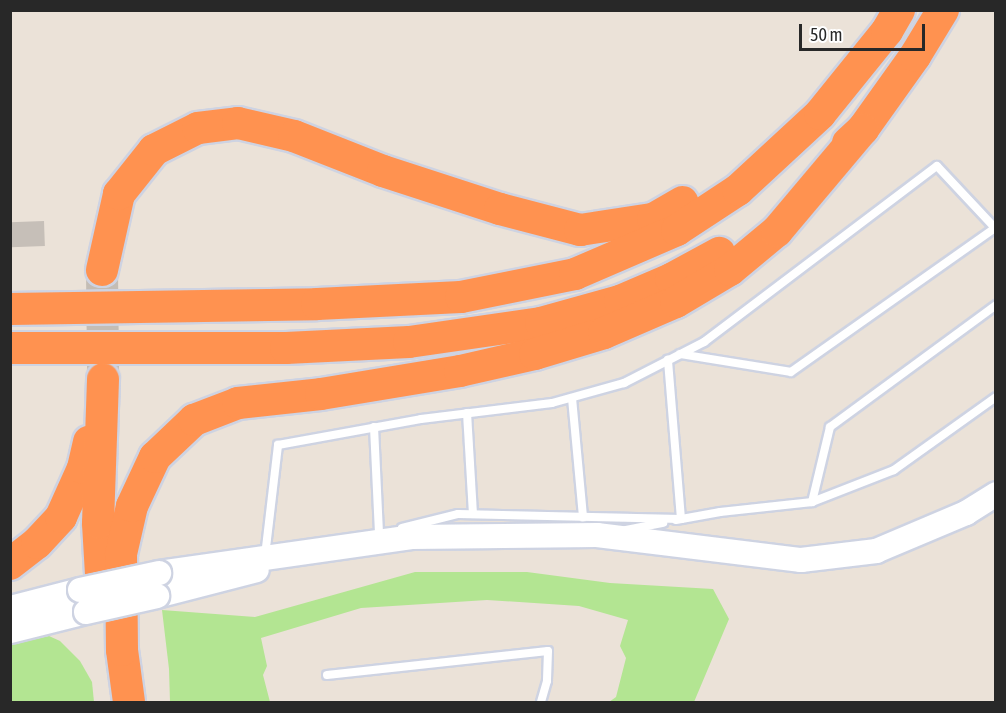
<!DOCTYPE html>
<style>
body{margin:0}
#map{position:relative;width:1006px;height:713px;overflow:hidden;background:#ebe2d8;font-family:"Asap Condensed",sans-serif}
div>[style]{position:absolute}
.green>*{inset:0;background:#b3e592}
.building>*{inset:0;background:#c6bfb8;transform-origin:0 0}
.highway-tunnel>*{height:32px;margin-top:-16px;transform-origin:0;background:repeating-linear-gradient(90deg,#c4bdb5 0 32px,transparent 0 48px)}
.roads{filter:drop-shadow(2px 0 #ced3e2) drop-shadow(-2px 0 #ced3e2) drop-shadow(0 2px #ced3e2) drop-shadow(0 -2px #ced3e2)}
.lane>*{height:8px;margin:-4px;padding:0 4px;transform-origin:4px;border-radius:4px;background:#fff}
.secondary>*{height:24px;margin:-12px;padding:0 12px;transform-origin:12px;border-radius:12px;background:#fff}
.highway>*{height:32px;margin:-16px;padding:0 16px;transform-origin:16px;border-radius:16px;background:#ff9250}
.bridges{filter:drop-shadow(2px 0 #ced3e2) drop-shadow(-2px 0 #ced3e2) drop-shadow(0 2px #ced3e2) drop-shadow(0 -2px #ced3e2)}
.secondary-bridge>*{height:24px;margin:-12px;padding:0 12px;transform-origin:12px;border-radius:12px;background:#fff}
span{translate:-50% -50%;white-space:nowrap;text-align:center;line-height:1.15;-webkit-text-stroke:6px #fff;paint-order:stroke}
.frame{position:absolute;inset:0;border:12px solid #282828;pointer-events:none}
.scale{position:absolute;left:799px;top:24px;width:126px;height:27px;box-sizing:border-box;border:3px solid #282828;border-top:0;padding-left:8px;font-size:18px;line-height:21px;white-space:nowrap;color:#282828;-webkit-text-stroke:4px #fff;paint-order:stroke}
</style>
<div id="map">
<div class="green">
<i style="clip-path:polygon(415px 572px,527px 572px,610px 583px,713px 589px,729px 619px,694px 702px,609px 702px,616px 697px,626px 658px,620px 646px,628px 620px,579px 606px,487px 600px,361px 608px,261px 638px,267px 666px,263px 675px,270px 702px,170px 702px,169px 669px,162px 610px,255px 617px)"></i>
<i style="clip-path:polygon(49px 636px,60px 641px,80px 661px,92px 682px,94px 702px,11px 702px,11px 644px)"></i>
</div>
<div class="building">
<i style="left:44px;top:221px;width:25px;height:34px;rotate:88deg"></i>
</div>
<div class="highway-tunnel">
<i style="left:102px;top:270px;width:104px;rotate:89.4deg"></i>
</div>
<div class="roads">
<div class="lane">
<i style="left:680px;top:354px;width:112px;rotate:9.2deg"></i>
<i style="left:791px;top:372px;width:250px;rotate:-35.2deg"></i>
<i style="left:572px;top:398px;width:120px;rotate:84.7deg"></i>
<i style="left:467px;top:413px;width:101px;rotate:86.6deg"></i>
<i style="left:374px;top:427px;width:106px;rotate:87.3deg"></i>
<i style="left:812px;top:502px;width:77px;rotate:-76.5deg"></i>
<i style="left:830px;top:427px;width:206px;rotate:-36.3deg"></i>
<i style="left:676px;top:520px;width:45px;rotate:-10.3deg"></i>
<i style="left:720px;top:512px;width:93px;rotate:-6.2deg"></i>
<i style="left:812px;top:502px;width:88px;rotate:-21.3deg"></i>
<i style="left:894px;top:470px;width:125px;rotate:-35.6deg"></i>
<i style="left:402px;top:528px;width:58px;rotate:-14deg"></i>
<i style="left:458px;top:514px;width:223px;rotate:1.3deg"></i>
<i style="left:681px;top:519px;width:160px;rotate:-94.7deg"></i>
<i style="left:626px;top:530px;width:38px;rotate:-11deg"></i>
<i style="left:265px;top:556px;width:112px;rotate:-83.3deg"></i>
<i style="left:278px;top:445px;width:145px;rotate:-10.3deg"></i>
<i style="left:421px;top:419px;width:132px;rotate:-7deg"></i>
<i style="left:552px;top:403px;width:75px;rotate:-15.5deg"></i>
<i style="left:624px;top:383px;width:90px;rotate:-27.1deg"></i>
<i style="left:704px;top:342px;width:292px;rotate:-37.1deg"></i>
<i style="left:937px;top:166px;width:86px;rotate:46.9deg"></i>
<i style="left:327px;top:675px;width:222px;rotate:-6.2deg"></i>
<i style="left:548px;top:651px;width:30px;rotate:92deg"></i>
<i style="left:547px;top:681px;width:22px;rotate:106deg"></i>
</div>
<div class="secondary">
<i style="left:159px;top:573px;width:255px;rotate:-8.1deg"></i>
<i style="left:411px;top:537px;width:186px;rotate:-0.6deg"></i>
<i style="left:597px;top:535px;width:206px;rotate:7deg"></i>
<i style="left:801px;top:560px;width:76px;rotate:-6.8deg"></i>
<i style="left:876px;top:551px;width:98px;rotate:-22.9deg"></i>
<i style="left:966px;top:513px;width:36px;rotate:-32deg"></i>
<i style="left:157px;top:596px;width:103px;rotate:-14.6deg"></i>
<i style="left:10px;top:608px;width:72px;rotate:-14.4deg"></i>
<i style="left:10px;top:631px;width:78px;rotate:-14deg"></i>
</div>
<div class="highway">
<i style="left:848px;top:143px;width:21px;rotate:-43deg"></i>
<i style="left:863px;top:129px;width:90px;rotate:-54.5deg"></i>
<i style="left:915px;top:56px;width:54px;rotate:-58.7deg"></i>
<i style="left:102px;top:270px;width:78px;rotate:-77.4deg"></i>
<i style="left:119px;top:194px;width:56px;rotate:-51.5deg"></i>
<i style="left:154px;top:150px;width:49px;rotate:-26.6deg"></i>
<i style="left:198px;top:128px;width:40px;rotate:-7.1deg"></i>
<i style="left:238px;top:123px;width:57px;rotate:13.1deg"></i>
<i style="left:294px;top:136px;width:96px;rotate:21.5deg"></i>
<i style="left:383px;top:171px;width:123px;rotate:18deg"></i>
<i style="left:500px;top:209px;width:83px;rotate:14.7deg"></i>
<i style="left:580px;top:230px;width:74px;rotate:-8.6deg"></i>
<i style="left:653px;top:219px;width:34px;rotate:-30deg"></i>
<i style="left:10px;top:309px;width:307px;rotate:-0.9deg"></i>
<i style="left:317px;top:304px;width:144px;rotate:-2.8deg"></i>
<i style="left:461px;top:297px;width:116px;rotate:-11.4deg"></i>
<i style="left:575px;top:274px;width:111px;rotate:-23.3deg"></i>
<i style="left:677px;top:230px;width:73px;rotate:-33.3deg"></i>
<i style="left:738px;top:190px;width:112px;rotate:-42.8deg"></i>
<i style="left:820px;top:114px;width:107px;rotate:-51.1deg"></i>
<i style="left:887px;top:31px;width:24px;rotate:-60deg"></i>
<i style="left:10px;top:348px;width:276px"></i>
<i style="left:286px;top:348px;width:123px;rotate:-2.8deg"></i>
<i style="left:409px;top:342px;width:133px;rotate:-8.2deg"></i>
<i style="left:541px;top:323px;width:82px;rotate:-15.6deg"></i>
<i style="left:620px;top:301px;width:56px;rotate:-23.3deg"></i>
<i style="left:671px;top:279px;width:55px;rotate:-28.4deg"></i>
<i style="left:10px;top:564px;width:34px;rotate:-38deg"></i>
<i style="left:37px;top:543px;width:35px;rotate:-47deg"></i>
<i style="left:61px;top:517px;width:54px;rotate:-65.8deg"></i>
<i style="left:83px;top:468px;width:27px;rotate:-77deg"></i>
<i style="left:102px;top:591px;width:68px;rotate:-93.4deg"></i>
<i style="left:98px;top:523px;width:144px;rotate:-88deg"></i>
<i style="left:129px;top:702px;width:52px;rotate:-97.7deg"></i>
<i style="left:122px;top:650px;width:96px;rotate:-90.6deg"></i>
<i style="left:121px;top:554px;width:49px;rotate:-77.1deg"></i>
<i style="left:132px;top:506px;width:54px;rotate:-64.9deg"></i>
<i style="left:155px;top:457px;width:54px;rotate:-43.5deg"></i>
<i style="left:194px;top:420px;width:47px;rotate:-21.1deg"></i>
<i style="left:238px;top:403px;width:83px;rotate:-6.2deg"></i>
<i style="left:321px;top:394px;width:141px;rotate:-9.4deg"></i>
<i style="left:460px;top:371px;width:77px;rotate:-12.8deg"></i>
<i style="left:535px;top:354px;width:72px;rotate:-16.9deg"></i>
<i style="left:604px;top:333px;width:78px;rotate:-23.3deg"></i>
<i style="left:676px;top:302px;width:63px;rotate:-30.7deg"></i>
<i style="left:730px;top:270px;width:61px;rotate:-39.7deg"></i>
<i style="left:777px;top:231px;width:133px;rotate:-49.9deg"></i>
</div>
</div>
<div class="bridges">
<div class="secondary-bridge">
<i style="left:80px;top:590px;width:81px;rotate:-12.1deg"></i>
<i style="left:86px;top:612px;width:73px;rotate:-12.7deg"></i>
</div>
</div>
<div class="frame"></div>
<div class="scale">50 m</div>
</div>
